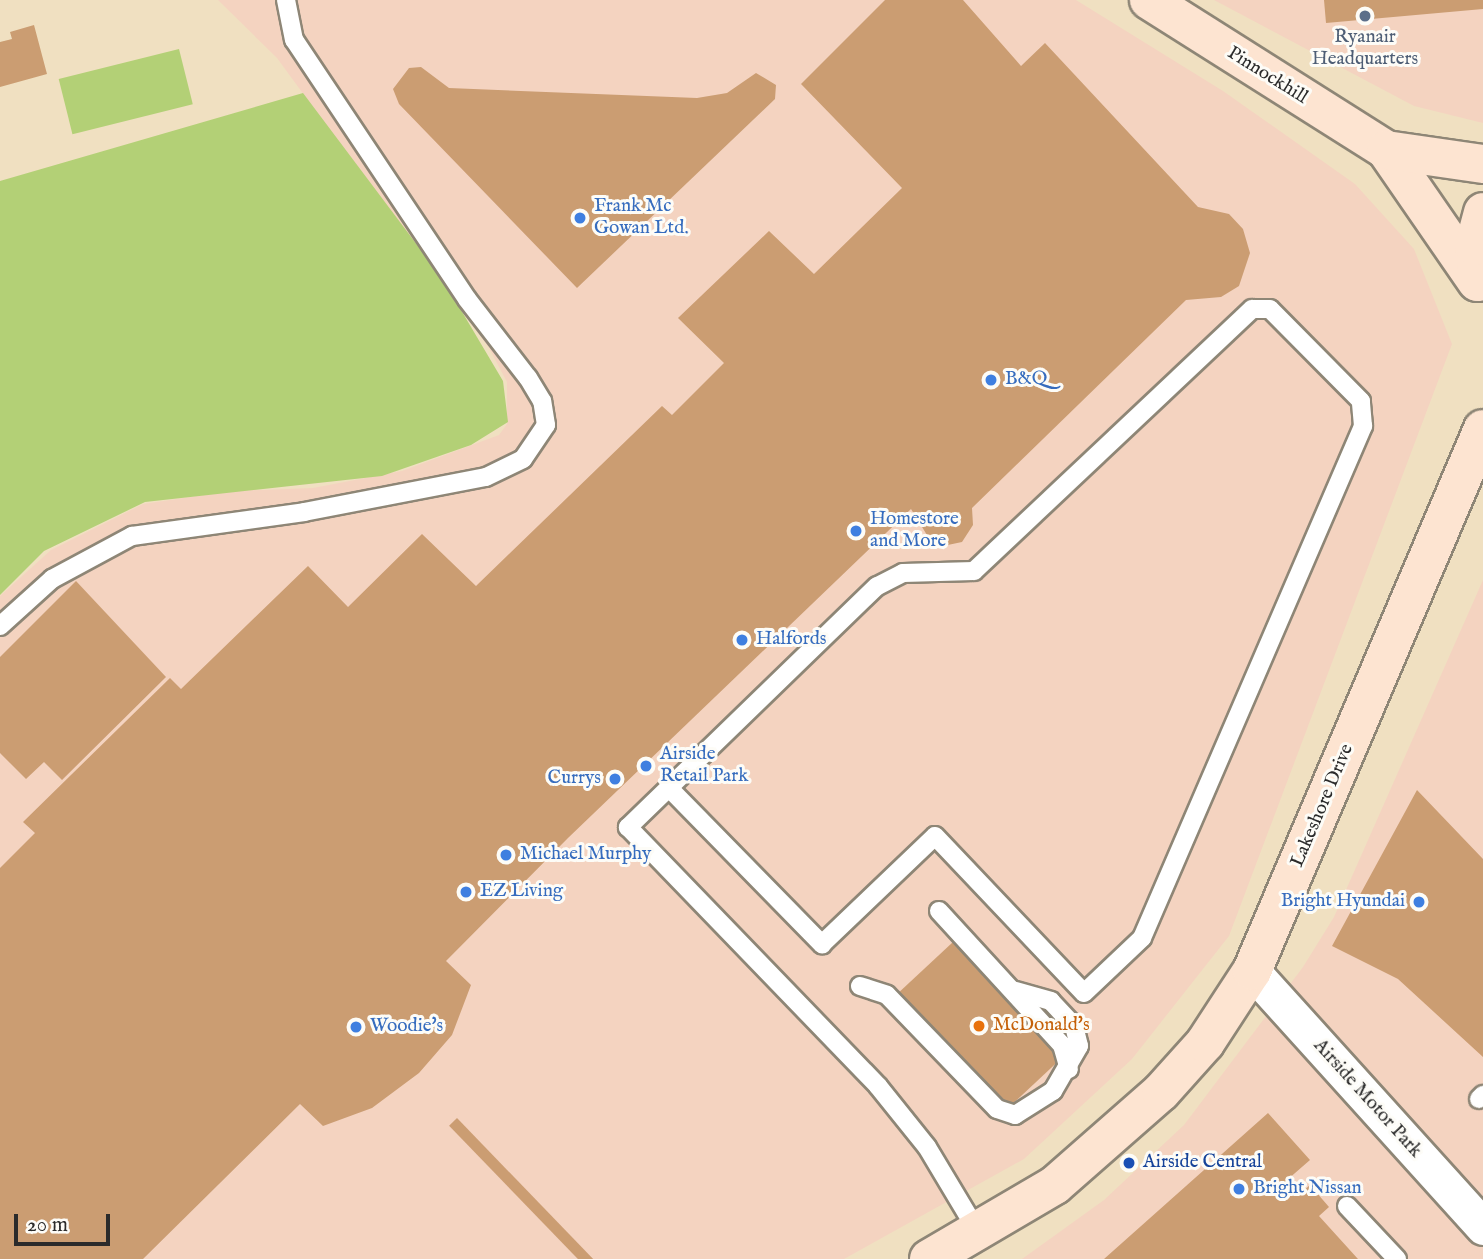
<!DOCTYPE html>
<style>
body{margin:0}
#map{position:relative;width:1483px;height:1259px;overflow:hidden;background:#f0e0c1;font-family:"IM FELL English",serif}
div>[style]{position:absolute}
.built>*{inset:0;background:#f4d3c0}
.green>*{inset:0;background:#b3d076;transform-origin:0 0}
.building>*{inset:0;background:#cb9d72;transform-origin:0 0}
.roads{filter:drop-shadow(2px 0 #8e8676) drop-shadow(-2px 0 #8e8676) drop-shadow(0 2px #8e8676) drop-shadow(0 -2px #8e8676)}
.lane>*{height:18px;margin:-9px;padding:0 9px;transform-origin:9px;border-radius:9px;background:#fff}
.street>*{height:35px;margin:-17.5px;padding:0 17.5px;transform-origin:17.5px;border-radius:17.5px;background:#fff}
.secondary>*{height:38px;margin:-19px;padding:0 19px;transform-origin:19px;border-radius:19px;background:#fde4d1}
.dots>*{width:19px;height:19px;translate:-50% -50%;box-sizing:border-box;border:4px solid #fdfcf7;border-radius:50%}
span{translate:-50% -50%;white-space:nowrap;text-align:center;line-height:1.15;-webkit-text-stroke:6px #fdfcf7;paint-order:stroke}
.service-label{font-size:19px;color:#4e5e75}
.street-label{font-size:19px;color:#2b2b2b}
.shop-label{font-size:19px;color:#366cbe}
.left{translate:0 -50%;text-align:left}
.right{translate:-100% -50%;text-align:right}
.food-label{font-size:19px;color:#c56008}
.transit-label{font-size:19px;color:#164399}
.scale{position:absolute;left:14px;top:1214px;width:96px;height:32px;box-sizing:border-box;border:4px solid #2b2b2b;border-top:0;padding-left:9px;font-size:21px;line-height:24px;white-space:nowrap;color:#2b2b2b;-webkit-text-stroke:5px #fdfcf7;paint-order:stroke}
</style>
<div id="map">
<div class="built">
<i style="clip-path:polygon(218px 0,1076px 0,1223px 91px,1355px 184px,1414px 249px,1452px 344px,1229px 936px,1132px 1059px,1024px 1159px,844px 1259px,0 1259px,0 596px,51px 550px,143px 504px,231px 491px,313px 488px,402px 471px,499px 435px,507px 424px,507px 382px,489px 348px,277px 58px)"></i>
<i style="clip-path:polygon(1214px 0,1483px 0,1483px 123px,1414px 106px)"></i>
<i style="clip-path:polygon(1483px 580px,1483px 1259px,1022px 1259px,1104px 1200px,1184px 1125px,1303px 967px,1334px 917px)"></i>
</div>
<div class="green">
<i style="left:179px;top:49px;width:57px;height:124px;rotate:76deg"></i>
<i style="clip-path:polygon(303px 93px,442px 278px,503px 381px,508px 422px,471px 445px,382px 476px,145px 502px,44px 551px,0 595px,0 181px)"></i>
</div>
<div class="building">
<i style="clip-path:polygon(885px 0,963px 0,1021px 66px,1045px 43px,1198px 207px,1229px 214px,1243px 229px,1250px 253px,1239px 286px,1221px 297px,1186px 300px,972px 508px,973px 525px,962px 542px,943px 546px,930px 540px,911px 509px,568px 838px,446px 961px,471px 985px,452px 1035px,419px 1073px,372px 1108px,323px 1126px,300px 1104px,143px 1259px,0 1259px,0 868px,35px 833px,23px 822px,170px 678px,181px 689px,308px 566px,348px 607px,422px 534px,476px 586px,662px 406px,672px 415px,724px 363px,678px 318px,769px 231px,814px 274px,902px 188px,801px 84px)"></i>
<i style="clip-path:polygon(1324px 0,1483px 0,1483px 9px,1326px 23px)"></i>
<i style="clip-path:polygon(34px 25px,47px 74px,0 87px,0 42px,12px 39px,10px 32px)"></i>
<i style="clip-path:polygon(421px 67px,449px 88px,697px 98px,727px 93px,756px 73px,776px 85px,775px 99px,577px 288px,399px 104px,393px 89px,409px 68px)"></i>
<i style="clip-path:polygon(76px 581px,166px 677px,62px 780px,44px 762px,26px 779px,0 753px,0 657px)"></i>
<i style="clip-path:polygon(1417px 790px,1483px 859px,1483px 1057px,1398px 979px,1332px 946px)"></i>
<i style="left:953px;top:942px;width:159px;height:76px;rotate:47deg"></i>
<i style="clip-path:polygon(1268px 1113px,1310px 1160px,1287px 1180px,1300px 1194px,1310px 1185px,1329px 1207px,1319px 1216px,1358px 1259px,1104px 1259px)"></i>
<i style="left:457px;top:1118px;width:197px;height:11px;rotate:46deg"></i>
</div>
<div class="roads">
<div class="lane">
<i style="left:0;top:626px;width:70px;rotate:-42.1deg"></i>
<i style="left:52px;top:579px;width:91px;rotate:-28.3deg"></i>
<i style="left:132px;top:536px;width:174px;rotate:-7.9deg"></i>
<i style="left:304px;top:512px;width:185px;rotate:-10.9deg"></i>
<i style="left:486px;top:477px;width:41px;rotate:-25.9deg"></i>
<i style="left:523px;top:459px;width:41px;rotate:-55.9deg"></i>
<i style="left:546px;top:425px;width:24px;rotate:-99deg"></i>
<i style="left:542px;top:401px;width:27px;rotate:-121deg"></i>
<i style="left:528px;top:378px;width:100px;rotate:-127.7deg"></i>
<i style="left:467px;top:299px;width:311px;rotate:-123.7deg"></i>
<i style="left:294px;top:40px;width:41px;rotate:-101.3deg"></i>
<i style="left:669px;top:788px;width:219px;rotate:45.6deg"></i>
<i style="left:822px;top:944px;width:156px;rotate:-43.7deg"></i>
<i style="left:935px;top:836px;width:216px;rotate:46.5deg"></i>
<i style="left:1084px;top:993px;width:80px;rotate:-43.5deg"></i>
<i style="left:1142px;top:938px;width:558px;rotate:-66.65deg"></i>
<i style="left:1363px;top:426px;width:25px;rotate:-95deg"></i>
<i style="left:1361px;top:401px;width:129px;rotate:-134.7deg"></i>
<i style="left:1270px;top:309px;width:18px;rotate:180deg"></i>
<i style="left:1252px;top:309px;width:382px;rotate:136.7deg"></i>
<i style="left:974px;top:571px;width:71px;rotate:178.4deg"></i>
<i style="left:903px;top:573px;width:29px;rotate:153deg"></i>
<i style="left:877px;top:586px;width:347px;rotate:135.9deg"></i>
<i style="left:628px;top:827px;width:360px;rotate:46deg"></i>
<i style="left:878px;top:1086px;width:78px;rotate:51.2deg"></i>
<i style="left:927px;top:1147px;width:101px;rotate:59.1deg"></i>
<i style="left:939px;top:911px;width:182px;rotate:47.5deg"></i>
<i style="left:1062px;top:1045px;width:25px;rotate:74deg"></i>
<i style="left:860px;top:986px;width:28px;rotate:18deg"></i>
<i style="left:887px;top:995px;width:158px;rotate:46deg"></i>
<i style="left:997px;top:1109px;width:19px;rotate:18deg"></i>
<i style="left:1015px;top:1115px;width:45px;rotate:-32.3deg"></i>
<i style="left:1053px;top:1091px;width:52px;rotate:-60deg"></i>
<i style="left:1079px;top:1046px;width:21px;rotate:-104deg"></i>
<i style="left:1074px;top:1026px;width:34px;rotate:-133deg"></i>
<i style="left:1051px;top:1001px;width:37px;rotate:-164deg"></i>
<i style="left:1479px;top:1099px;width:6px;rotate:-45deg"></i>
<i style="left:1347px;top:1206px;width:73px;rotate:46.7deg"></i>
</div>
<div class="street">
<i style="left:1252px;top:971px;width:345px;rotate:47.9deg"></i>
</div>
<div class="secondary">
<i style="left:1149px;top:0;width:280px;rotate:32.3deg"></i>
<i style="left:1386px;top:150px;width:160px;rotate:55.4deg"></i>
<i style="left:1386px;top:150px;width:98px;rotate:8.2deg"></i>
<i style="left:1478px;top:282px;width:36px;rotate:-96deg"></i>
<i style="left:1474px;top:246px;width:35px;rotate:-75deg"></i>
<i style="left:929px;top:1259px;width:146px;rotate:-30.4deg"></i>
<i style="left:1055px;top:1185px;width:141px;rotate:-41.3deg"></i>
<i style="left:1161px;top:1092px;width:66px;rotate:-48.1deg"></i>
<i style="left:1205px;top:1043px;width:86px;rotate:-56.9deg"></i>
<i style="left:1252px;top:971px;width:589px;rotate:-66.92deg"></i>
</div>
</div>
<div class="dots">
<i style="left:1365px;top:16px;background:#5c6f8a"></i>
<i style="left:580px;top:218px;background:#3f7fe0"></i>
<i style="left:991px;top:380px;background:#3f7fe0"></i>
<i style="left:856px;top:531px;background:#3f7fe0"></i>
<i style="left:742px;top:640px;background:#3f7fe0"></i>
<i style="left:646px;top:766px;background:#3f7fe0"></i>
<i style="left:615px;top:779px;background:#3f7fe0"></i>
<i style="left:506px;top:855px;background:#3f7fe0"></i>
<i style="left:466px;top:892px;background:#3f7fe0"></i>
<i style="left:1419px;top:902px;background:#3f7fe0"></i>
<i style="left:979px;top:1026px;background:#e8710a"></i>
<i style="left:356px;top:1027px;background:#3f7fe0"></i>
<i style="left:1129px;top:1163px;background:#1a4fb4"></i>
<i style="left:1239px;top:1189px;background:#3f7fe0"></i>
</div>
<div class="service-label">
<span style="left:1365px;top:49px">Ryanair<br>Headquarters</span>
</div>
<div class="street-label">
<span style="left:1267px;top:76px;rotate:32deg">Pinnockhill</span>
<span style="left:1323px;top:806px;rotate:-67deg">Lakeshore Drive</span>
<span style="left:1367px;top:1099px;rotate:48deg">Airside Motor Park</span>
</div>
<div class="shop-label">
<span class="left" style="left:594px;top:218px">Frank Mc<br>Gowan Ltd.</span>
<span class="left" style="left:1005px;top:380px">B&amp;Q</span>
<span class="left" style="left:870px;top:531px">Homestore<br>and More</span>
<span class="left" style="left:756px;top:640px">Halfords</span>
<span class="left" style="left:660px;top:766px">Airside<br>Retail Park</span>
<span class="right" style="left:601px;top:779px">Currys</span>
<span class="left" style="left:520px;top:855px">Michael Murphy</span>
<span class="left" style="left:480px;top:892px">EZ Living</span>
<span class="right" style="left:1405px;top:902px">Bright Hyundai</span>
<span class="left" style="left:370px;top:1027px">Woodie's</span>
<span class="left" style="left:1253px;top:1189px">Bright Nissan</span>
</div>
<div class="food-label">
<span class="left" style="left:993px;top:1026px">McDonald's</span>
</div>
<div class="transit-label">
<span class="left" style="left:1143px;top:1163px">Airside Central</span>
</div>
<div class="scale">20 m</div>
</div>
